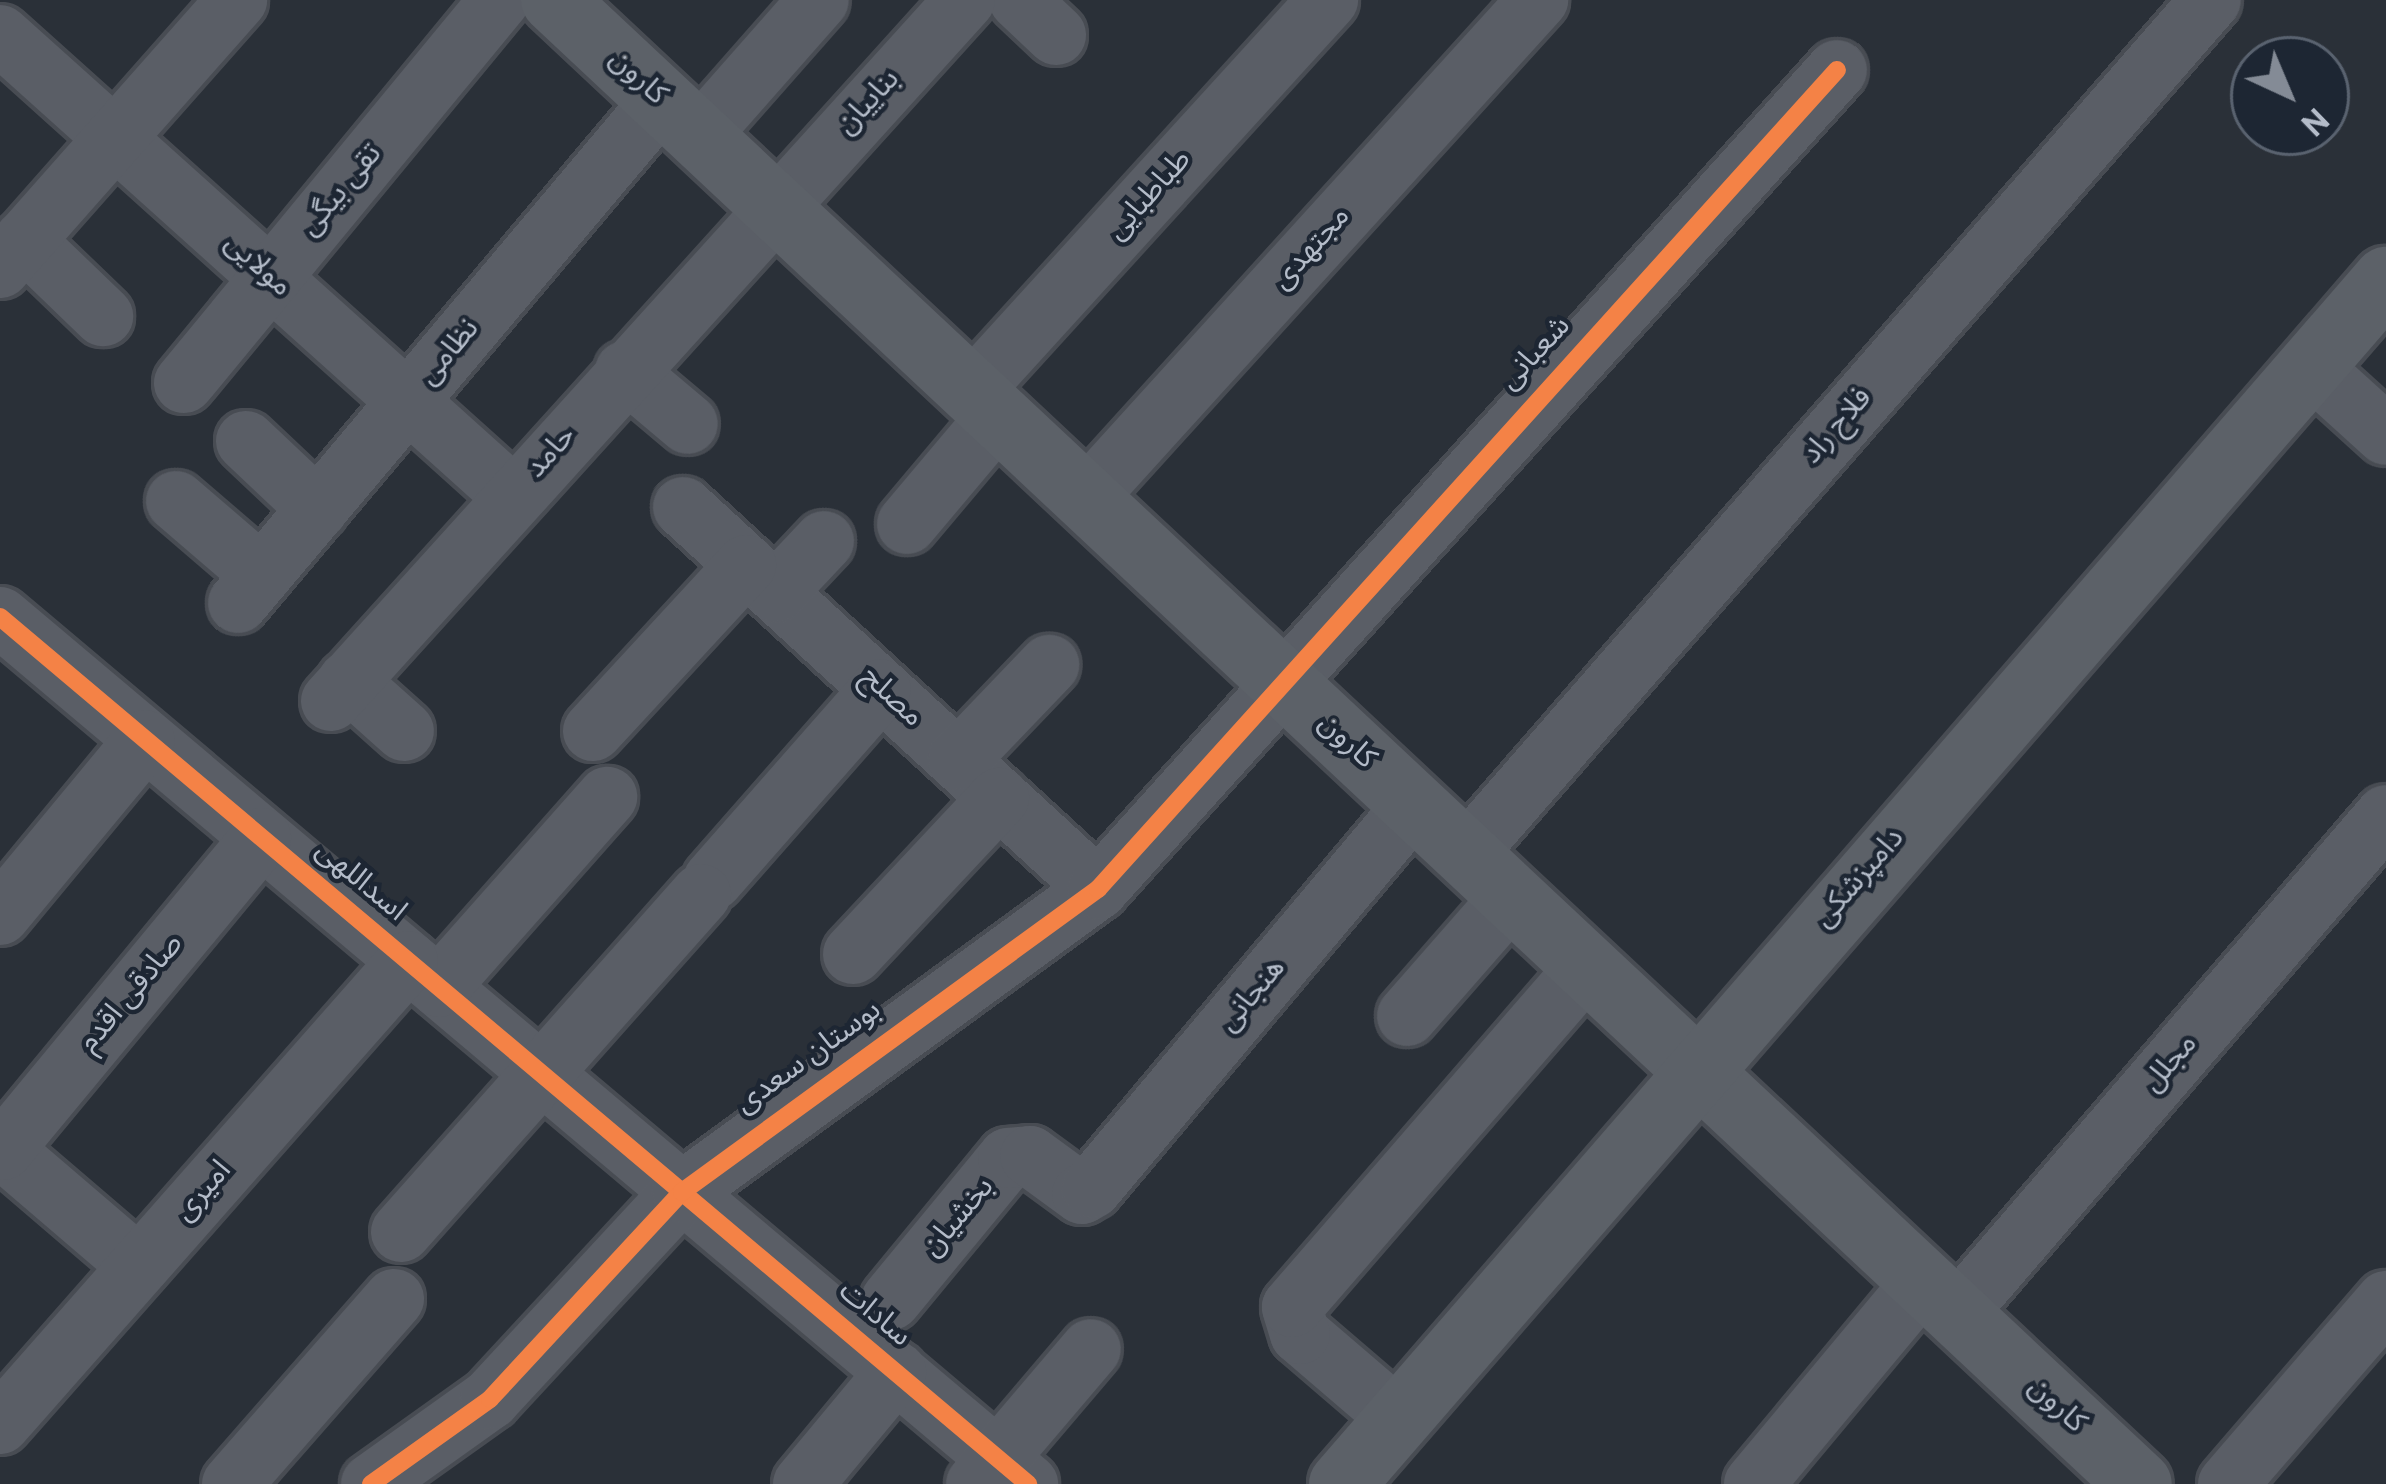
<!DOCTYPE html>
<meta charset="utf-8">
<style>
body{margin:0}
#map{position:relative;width:2386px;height:1484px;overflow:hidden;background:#2a3038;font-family:Overpass,"Noto Sans Arabic",sans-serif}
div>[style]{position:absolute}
.roads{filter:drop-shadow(3px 0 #484c53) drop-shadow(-3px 0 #484c53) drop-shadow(0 3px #484c53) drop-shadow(0 -3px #484c53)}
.minor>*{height:60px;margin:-30px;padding:0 30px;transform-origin:30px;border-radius:30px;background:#5a5e66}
.major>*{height:66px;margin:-33px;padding:0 33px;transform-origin:33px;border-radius:33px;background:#5c6168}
.cycleway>*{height:18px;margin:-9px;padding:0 9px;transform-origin:9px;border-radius:9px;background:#f48246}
span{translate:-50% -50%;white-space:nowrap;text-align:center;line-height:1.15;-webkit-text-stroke:9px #1d2633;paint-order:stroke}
.street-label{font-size:30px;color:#b4bcc9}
.north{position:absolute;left:2230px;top:36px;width:120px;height:120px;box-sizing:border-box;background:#1d2633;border:3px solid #59626f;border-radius:50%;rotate:136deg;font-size:33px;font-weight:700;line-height:48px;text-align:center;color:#b4bcc9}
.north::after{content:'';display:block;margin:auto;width:42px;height:54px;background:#848b96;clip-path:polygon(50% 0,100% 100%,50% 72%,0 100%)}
</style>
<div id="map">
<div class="roads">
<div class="minor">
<i style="left:1019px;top:0;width:51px;rotate:43.4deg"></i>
<i style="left:0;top:35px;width:690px;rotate:41.94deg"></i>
<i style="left:699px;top:136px;width:181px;rotate:-48.6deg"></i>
<i style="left:24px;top:240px;width:110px;rotate:43.9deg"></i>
<i style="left:0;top:268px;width:358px;rotate:-48.5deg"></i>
<i style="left:2311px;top:367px;width:101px;rotate:42.2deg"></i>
<i style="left:625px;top:371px;width:82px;rotate:40.1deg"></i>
<i style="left:184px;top:383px;width:497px;rotate:-50.5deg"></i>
<i style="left:972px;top:391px;width:529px;rotate:-47.68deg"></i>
<i style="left:246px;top:441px;width:99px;rotate:43.4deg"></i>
<i style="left:1086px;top:498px;width:673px;rotate:-47.77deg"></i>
<i style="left:176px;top:501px;width:113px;rotate:40.7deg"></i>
<i style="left:683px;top:507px;width:564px;rotate:42.63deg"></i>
<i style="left:907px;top:524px;width:141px;rotate:-49.9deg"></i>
<i style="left:776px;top:592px;width:70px;rotate:-46.7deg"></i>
<i style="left:238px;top:603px;width:656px;rotate:-49.88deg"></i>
<i style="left:0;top:617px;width:1345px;rotate:40.14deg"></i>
<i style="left:348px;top:681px;width:75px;rotate:41.8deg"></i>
<i style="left:331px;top:701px;width:945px;rotate:-47.87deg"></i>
<i style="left:593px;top:731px;width:226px;rotate:-47.3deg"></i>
<i style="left:958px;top:760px;width:132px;rotate:-46.2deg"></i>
<i style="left:1466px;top:854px;width:1133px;rotate:-48.9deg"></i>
<i style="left:713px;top:880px;width:254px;rotate:-48.7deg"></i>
<i style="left:0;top:915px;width:227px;rotate:-50.4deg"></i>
<i style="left:853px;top:954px;width:214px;rotate:-46.9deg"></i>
<i style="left:439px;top:987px;width:254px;rotate:-48.5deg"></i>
<i style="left:1407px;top:1016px;width:158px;rotate:-48.8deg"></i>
<i style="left:0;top:1147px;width:183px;rotate:40.6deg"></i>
<i style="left:3px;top:1150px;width:405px;rotate:-50.4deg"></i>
<i style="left:401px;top:1232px;width:452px;rotate:-48.4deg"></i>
<i style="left:891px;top:1300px;width:184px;rotate:-50.5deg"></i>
<i style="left:1008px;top:1158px;width:22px;rotate:-5deg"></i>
<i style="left:1030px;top:1156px;width:64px;rotate:36.2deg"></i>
<i style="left:1082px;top:1194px;width:12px;rotate:-31deg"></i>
<i style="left:1092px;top:1188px;width:500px;rotate:-49.95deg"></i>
<i style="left:1957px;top:1313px;width:657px;rotate:-49.26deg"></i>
<i style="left:1398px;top:1418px;width:129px;rotate:-139.4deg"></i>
<i style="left:1300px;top:1334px;width:28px;rotate:-107deg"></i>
<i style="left:1292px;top:1307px;width:450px;rotate:-49.1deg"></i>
<i style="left:0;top:1424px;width:617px;rotate:-48.61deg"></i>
<i style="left:232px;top:1484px;width:246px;rotate:-48.8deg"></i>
<i style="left:371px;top:1484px;width:146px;rotate:-35.5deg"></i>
<i style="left:490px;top:1399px;width:282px;rotate:-47.2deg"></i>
<i style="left:682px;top:1192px;width:515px;rotate:-36.07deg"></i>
<i style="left:1098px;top:889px;width:1103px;rotate:-47.94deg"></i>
<i style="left:803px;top:1484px;width:146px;rotate:-50.3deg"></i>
<i style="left:976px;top:1484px;width:177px;rotate:-49.6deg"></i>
<i style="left:1754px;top:1484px;width:264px;rotate:-50.2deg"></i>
<i style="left:2228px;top:1484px;width:242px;rotate:-49.2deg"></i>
</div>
<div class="major">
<i style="left:554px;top:0;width:2171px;rotate:43.12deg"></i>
<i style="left:1342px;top:1484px;width:1594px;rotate:-49.07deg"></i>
</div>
</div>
<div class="cycleway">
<i style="left:0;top:617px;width:1345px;rotate:40.14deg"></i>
<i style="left:371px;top:1484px;width:146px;rotate:-35.5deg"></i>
<i style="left:490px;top:1399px;width:282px;rotate:-47.2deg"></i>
<i style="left:682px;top:1192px;width:515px;rotate:-36.07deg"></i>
<i style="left:1098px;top:889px;width:1103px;rotate:-47.94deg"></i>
</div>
<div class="street-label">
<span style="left:637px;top:78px;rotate:43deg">کارون</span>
<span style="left:869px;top:103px;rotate:-47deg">بناییان</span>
<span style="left:342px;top:191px;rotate:-50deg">تقی بیگی</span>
<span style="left:1150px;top:196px;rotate:-48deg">طباطبایی</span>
<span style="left:1312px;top:249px;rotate:-48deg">مجتهدی</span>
<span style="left:257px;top:266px;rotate:42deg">مولایی</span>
<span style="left:450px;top:353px;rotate:-50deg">نظامی</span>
<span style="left:1536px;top:354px;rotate:-47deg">شعبانی</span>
<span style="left:1838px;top:427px;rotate:-49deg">فلاح راد</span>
<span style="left:552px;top:453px;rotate:-48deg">حامد</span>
<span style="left:891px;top:698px;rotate:43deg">مصلح</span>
<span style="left:1346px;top:742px;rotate:43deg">کارون</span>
<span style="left:1860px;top:879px;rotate:-49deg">دامپزشکی</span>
<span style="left:360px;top:882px;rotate:40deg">اسداللهی</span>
<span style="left:132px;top:994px;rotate:-50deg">صادقی اقدم</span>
<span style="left:1253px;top:996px;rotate:-50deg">هنجانی</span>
<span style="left:809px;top:1058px;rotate:-36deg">بوستان سعدی</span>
<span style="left:2171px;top:1064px;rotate:-49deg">مجلل</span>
<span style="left:204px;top:1192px;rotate:-49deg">امیری</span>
<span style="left:959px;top:1218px;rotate:-50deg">بخشیان</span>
<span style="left:874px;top:1315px;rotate:40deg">سادات</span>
<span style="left:2056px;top:1406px;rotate:43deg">کارون</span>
</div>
<div class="north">N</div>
</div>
